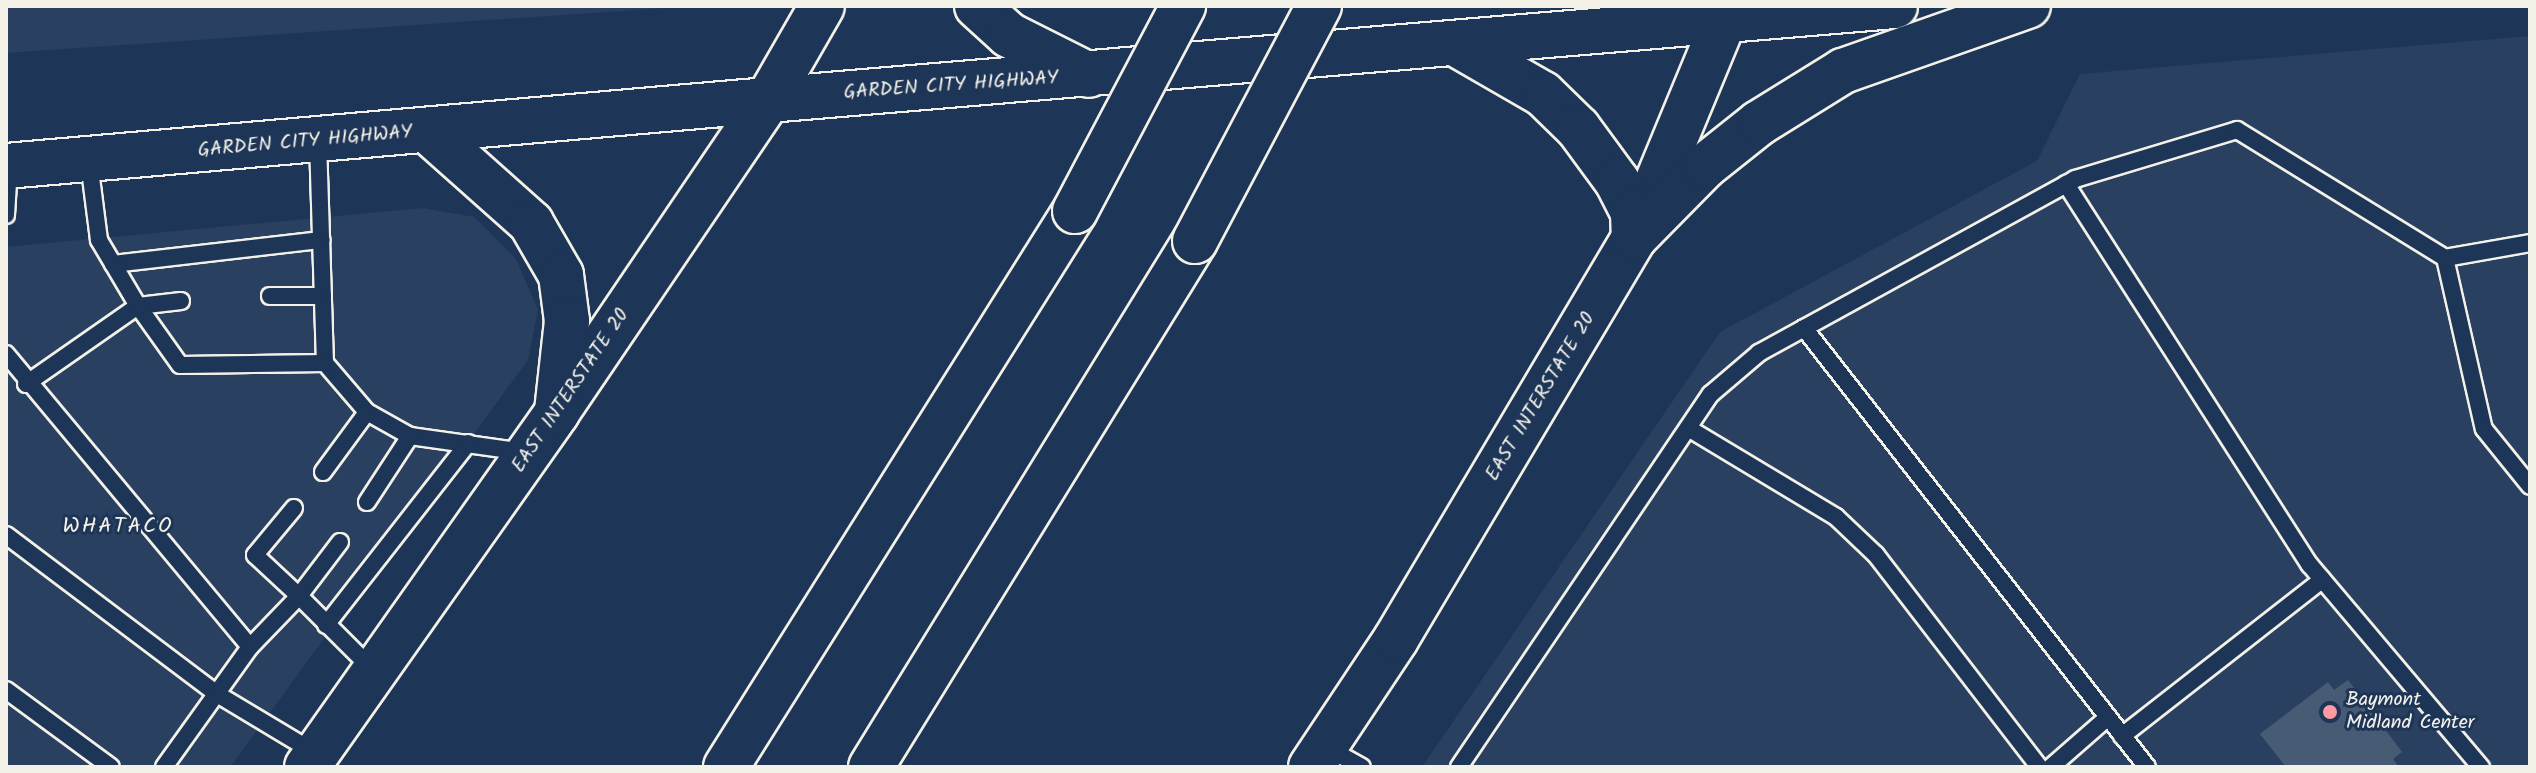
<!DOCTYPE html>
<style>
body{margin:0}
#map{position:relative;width:2536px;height:773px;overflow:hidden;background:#1d3557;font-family:Kalam,sans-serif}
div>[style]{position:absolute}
.built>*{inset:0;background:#2a4060}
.building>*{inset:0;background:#485b74}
.roads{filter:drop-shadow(2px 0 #f4f1e8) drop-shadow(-2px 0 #f4f1e8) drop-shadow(0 2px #f4f1e8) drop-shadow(0 -2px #f4f1e8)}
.service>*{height:16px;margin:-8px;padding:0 8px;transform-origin:8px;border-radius:8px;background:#1d3557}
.secondary>*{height:44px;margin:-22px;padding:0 22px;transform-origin:22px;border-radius:22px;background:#1d3557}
.primary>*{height:44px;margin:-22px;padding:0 22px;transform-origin:22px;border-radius:22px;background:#1d3557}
.trunk>*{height:44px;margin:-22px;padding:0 22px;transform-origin:22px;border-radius:22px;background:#1d3557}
.motorway>*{height:44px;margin:-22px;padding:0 22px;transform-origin:22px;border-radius:22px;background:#1d3557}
.bridges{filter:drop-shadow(2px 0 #f4f1e8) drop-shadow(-2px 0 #f4f1e8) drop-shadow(0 2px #f4f1e8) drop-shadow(0 -2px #f4f1e8)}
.motorway-bridge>*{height:44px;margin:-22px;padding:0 22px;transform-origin:22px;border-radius:22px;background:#1d3557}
.dots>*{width:22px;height:22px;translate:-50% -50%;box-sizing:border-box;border:4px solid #1d3557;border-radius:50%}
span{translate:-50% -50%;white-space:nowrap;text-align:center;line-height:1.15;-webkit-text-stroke:6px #1d3557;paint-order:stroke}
.street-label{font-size:20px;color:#f4f1e8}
.poi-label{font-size:20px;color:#f4f1e8}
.left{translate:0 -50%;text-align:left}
.neighbourhood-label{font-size:22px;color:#f4f1e8;letter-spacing:2px}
.frame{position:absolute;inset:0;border:8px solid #f4f1e8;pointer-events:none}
</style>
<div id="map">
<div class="built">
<i style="clip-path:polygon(6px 6px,695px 6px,6px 53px)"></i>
<i style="clip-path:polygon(2530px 36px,2530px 767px,1422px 767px,1720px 332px,2037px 161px,2080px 74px)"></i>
<i style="clip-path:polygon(423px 208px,474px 217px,516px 259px,538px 310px,528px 360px,230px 767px,6px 767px,6px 247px)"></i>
</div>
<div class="building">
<i style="clip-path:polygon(2348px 680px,2402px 752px,2393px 759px,2399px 767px,2286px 767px,2260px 734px,2328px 682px,2334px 690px)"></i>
</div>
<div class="roads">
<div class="service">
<i style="left:318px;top:141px;width:222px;rotate:88.2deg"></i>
<i style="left:325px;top:363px;width:65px;rotate:49.4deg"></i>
<i style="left:367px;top:412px;width:49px;rotate:29.2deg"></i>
<i style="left:410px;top:436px;width:115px;rotate:8deg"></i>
<i style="left:2066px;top:184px;width:452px;rotate:57.4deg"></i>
<i style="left:2310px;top:565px;width:265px;rotate:49.8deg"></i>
<i style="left:6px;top:215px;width:48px;rotate:-86.4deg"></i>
<i style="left:2445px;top:258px;width:175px;rotate:77.2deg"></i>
<i style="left:2484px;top:429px;width:73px;rotate:51.1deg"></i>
<i style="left:113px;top:264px;width:210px;rotate:-6.6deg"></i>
<i style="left:270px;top:296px;width:53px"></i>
<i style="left:181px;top:301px;width:43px;rotate:173.4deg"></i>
<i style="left:138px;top:306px;width:72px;rotate:54.6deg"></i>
<i style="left:180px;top:365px;width:145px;rotate:-0.8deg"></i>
<i style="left:1804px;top:328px;width:557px;rotate:52deg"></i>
<i style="left:6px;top:354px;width:381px;rotate:50.2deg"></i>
<i style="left:26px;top:384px;width:136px;rotate:-34.9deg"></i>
<i style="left:138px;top:306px;width:77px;rotate:-120.6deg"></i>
<i style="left:99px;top:240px;width:79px;rotate:-97.3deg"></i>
<i style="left:1688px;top:428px;width:173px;rotate:31deg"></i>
<i style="left:1836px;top:517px;width:55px;rotate:43.5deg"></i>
<i style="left:1876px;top:555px;width:267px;rotate:52.4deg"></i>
<i style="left:323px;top:472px;width:74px;rotate:-53.7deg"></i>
<i style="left:367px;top:502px;width:79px;rotate:-56.9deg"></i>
<i style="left:6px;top:535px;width:264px;rotate:37deg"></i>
<i style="left:217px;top:694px;width:114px;rotate:31deg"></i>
<i style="left:340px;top:542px;width:68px;rotate:127.2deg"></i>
<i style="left:299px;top:596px;width:106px;rotate:45deg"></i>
<i style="left:326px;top:625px;width:231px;rotate:-52deg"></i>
<i style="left:6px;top:690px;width:130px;rotate:36.3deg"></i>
<i style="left:2122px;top:736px;width:254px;rotate:-38deg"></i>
<i style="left:1326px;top:747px;width:41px;rotate:29.1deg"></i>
<i style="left:164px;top:767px;width:148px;rotate:-54.4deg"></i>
<i style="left:250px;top:647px;width:71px;rotate:-46.1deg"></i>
<i style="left:299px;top:596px;width:60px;rotate:-137deg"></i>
<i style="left:255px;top:555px;width:61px;rotate:-50.3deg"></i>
<i style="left:1459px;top:767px;width:450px;rotate:-56deg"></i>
<i style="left:1711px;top:394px;width:63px;rotate:-40.5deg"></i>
<i style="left:1759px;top:353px;width:361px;rotate:-28.8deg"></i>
<i style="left:2075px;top:179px;width:169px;rotate:-16.8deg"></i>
<i style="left:2237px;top:130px;width:244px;rotate:31.6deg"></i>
<i style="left:2445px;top:258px;width:86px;rotate:-10deg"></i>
<i style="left:2051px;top:767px;width:74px;rotate:-41.2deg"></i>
</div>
<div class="secondary">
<i style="left:307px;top:767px;width:434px;rotate:-54.8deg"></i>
<i style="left:557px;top:412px;width:377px;rotate:-55.9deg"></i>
<i style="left:768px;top:100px;width:108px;rotate:-60.1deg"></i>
<i style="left:1311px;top:767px;width:154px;rotate:-56.4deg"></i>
<i style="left:1396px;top:639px;width:466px;rotate:-59.3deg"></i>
<i style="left:1634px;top:238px;width:251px;rotate:-67.5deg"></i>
</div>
<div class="primary">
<i style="left:429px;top:132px;width:137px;rotate:41.7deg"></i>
<i style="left:531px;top:223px;width:60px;rotate:60deg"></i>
<i style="left:561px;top:275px;width:46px;rotate:82.6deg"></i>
<i style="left:567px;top:321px;width:92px;rotate:96.3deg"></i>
<i style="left:6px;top:166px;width:765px;rotate:-4.95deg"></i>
</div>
<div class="trunk">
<i style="left:977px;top:6px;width:43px;rotate:42.2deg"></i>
<i style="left:1009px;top:35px;width:89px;rotate:26.6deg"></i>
<i style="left:1456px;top:44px;width:100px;rotate:29.9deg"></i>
<i style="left:1543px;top:94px;width:49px;rotate:44.2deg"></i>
<i style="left:1578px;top:128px;width:66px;rotate:53.7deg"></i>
<i style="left:1617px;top:181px;width:35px;rotate:63deg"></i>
<i style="left:1633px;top:212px;width:26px;rotate:88deg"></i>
<i style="left:768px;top:100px;width:1131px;rotate:-4.77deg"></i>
<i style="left:1634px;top:238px;width:101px;rotate:-45.4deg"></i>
<i style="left:1705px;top:166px;width:69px;rotate:-38.5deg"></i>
<i style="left:1759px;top:123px;width:99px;rotate:-31.8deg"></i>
<i style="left:1843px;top:71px;width:196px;rotate:-19.4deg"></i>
</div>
<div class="motorway">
<i style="left:726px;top:767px;width:656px;rotate:-57.88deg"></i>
<i style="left:871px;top:767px;width:618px;rotate:-58.37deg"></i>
</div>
</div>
<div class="bridges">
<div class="motorway-bridge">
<i style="left:1075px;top:211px;width:232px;rotate:-62.2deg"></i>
<i style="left:1195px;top:241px;width:266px;rotate:-62.2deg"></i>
</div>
</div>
<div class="dots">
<i style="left:2330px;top:712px;background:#ff9aa2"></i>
</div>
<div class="street-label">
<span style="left:951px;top:86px;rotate:-4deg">GARDEN CITY HIGHWAY</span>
<span style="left:305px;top:142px;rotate:-5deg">GARDEN CITY HIGHWAY</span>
<span style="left:571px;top:391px;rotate:-56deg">EAST INTERSTATE 20</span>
<span style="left:1541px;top:397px;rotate:-59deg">EAST INTERSTATE 20</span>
</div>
<div class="poi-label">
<span class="left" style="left:2346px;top:712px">Baymont<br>Midland Center</span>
</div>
<div class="neighbourhood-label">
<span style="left:118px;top:527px">WHATACO</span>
</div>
<div class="frame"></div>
</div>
